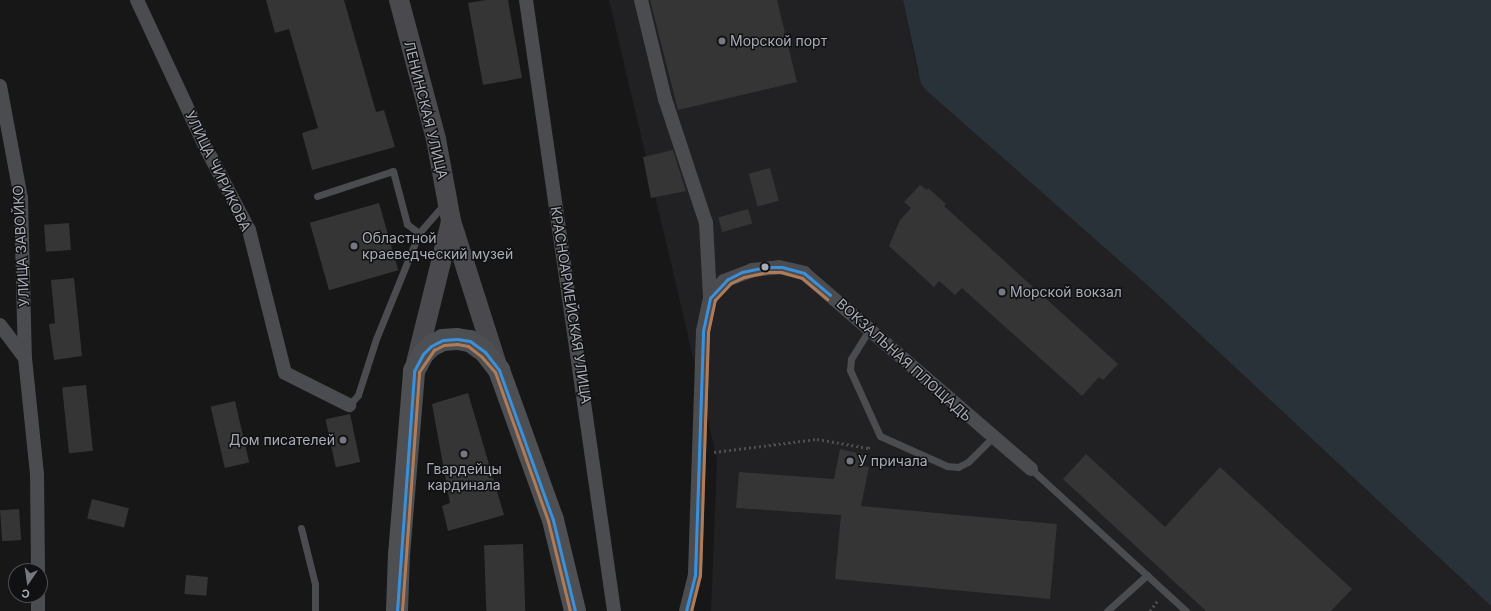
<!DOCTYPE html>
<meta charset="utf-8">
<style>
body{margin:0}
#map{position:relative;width:1491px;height:611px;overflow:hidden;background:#171717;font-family:Inter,sans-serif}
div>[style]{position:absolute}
.built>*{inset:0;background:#212123}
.water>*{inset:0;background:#2a3239}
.building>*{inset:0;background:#353536;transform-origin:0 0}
.path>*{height:2.5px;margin-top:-1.25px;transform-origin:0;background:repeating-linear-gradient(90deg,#4d4e52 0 2px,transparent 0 5px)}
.service>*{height:7px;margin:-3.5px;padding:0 3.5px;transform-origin:3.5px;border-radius:3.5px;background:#4b4c50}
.minor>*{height:14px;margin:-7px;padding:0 7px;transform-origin:7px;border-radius:7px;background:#4b4c50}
.secondary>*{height:20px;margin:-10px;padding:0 10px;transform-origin:10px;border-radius:10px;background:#4a4a4e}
.primary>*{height:22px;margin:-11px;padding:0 11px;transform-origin:11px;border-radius:11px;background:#4d4f52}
.bus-1>*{height:3px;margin:-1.5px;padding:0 1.5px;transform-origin:1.5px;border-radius:1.5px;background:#3a90db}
.bus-2>*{height:3px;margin:-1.5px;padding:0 1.5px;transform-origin:1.5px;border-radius:1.5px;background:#b07c57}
.dots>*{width:11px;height:11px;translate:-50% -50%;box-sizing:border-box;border:2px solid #111113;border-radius:50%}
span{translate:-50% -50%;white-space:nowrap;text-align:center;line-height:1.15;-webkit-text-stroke:3px #111113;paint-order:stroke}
.poi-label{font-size:14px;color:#a8adb8}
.left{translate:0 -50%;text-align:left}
.right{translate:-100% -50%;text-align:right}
.street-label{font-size:14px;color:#a8adb8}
.north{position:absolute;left:8px;top:563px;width:40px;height:40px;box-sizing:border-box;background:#111113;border:1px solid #4d4f55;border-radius:50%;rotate:193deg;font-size:11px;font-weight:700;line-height:16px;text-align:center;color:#a8adb8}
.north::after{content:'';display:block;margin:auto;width:14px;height:18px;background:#757880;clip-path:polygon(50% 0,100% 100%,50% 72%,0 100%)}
</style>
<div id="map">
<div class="built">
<i style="clip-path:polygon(609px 0,903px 0,917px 70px,927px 91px,1147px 285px,1491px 606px,1491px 611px,711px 611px,717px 459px)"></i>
</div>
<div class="water">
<i style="clip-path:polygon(903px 0,1491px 0,1491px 606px,1147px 285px,927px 91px,921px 84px)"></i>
</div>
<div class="building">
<i style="clip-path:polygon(266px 0,344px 0,376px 112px,384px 110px,395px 147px,312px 170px,302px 133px,318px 128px,289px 29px,275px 33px)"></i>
<i style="clip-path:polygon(486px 0,508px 0,522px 78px,483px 85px,468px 3px)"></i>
<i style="clip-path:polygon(650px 0,777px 0,797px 82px,678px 110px)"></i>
<i style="clip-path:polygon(673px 150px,686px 191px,651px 198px,643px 157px)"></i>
<i style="left:770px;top:168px;width:34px;height:22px;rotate:75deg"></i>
<i style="clip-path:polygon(920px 185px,927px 190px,928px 188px,946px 204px,944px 206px,1118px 364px,1103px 380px,1099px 377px,1082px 396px,962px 288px,955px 295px,939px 281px,934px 287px,889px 246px,900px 220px,911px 208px,904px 202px)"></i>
<i style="left:379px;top:203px;width:70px;height:72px;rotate:74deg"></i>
<i style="left:748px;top:209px;width:15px;height:31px;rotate:74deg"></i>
<i style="left:69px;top:223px;width:27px;height:25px;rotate:86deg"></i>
<i style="clip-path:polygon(74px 278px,82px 356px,54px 360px,49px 324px,55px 323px,51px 280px)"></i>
<i style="left:86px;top:385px;width:66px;height:24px;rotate:84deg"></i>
<i style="clip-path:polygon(468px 393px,504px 515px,448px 531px,442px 506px,450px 503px,432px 404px)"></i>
<i style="left:235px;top:401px;width:63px;height:25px;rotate:77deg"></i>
<i style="left:350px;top:414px;width:49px;height:25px;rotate:78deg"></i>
<i style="clip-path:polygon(840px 449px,862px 454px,864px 456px,862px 466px,869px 467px,861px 506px,1057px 524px,1050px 599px,835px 579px,841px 515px,736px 508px,739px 472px,834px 479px)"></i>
<i style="clip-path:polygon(1086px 454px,1165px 527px,1220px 467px,1352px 589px,1331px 611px,1206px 611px,1063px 479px)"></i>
<i style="left:92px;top:499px;width:38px;height:20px;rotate:14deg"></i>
<i style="left:19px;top:509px;width:31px;height:19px;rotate:86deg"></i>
<i style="left:523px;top:544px;width:67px;height:39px;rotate:88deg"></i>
<i style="left:186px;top:575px;width:22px;height:19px;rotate:5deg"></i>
</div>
<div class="path">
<i style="left:714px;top:452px;width:104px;rotate:-7.2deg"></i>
<i style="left:817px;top:439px;width:52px;rotate:10deg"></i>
<i style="left:868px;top:448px;width:5px;rotate:-22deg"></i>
<i style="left:1150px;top:611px;width:12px;rotate:-55deg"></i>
</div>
<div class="service">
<i style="left:317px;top:196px;width:80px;rotate:-18.2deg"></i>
<i style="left:393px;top:171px;width:55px;rotate:75.2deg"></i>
<i style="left:407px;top:224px;width:15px;rotate:37deg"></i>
<i style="left:869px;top:330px;width:34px;rotate:122deg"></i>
<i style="left:851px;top:359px;width:11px;rotate:95deg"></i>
<i style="left:850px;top:370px;width:72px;rotate:65.6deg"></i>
<i style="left:880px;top:436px;width:73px;rotate:24.1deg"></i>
<i style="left:947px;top:466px;width:11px;rotate:5deg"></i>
<i style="left:958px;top:467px;width:11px;rotate:-27deg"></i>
<i style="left:968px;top:462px;width:34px;rotate:-45deg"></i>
<i style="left:349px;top:405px;width:13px;rotate:-48deg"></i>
<i style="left:358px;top:395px;width:59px;rotate:-72.2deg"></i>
<i style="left:376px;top:339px;width:114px;rotate:-67.9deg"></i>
<i style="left:419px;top:233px;width:40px;rotate:-49deg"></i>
<i style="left:1031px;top:469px;width:210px;rotate:42.5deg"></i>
<i style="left:301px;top:528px;width:58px;rotate:76deg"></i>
<i style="left:315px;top:584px;width:27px;rotate:90deg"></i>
<i style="left:1107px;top:611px;width:54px;rotate:-42deg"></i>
</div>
<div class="minor">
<i style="left:137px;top:0;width:166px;rotate:65deg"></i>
<i style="left:207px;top:150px;width:90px;rotate:62.3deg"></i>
<i style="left:249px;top:230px;width:147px;rotate:75.9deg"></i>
<i style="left:285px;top:373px;width:72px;rotate:26.6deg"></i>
<i style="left:526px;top:0;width:617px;rotate:81.8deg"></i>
<i style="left:641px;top:0;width:102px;rotate:76.4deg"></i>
<i style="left:665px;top:99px;width:131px;rotate:71.7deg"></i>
<i style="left:706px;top:223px;width:75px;rotate:86.9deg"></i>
<i style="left:710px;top:298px;width:34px;rotate:102deg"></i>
<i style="left:703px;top:331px;width:244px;rotate:91.9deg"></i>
<i style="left:695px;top:575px;width:37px;rotate:104deg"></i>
<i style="left:0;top:86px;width:114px;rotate:79.4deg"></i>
<i style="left:21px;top:198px;width:160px;rotate:88.6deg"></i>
<i style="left:710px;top:298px;width:22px;rotate:-51deg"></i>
<i style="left:724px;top:281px;width:30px;rotate:-21deg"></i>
<i style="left:752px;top:270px;width:27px;rotate:-6deg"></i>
<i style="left:779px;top:267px;width:26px;rotate:13deg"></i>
<i style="left:804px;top:273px;width:300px;rotate:40.8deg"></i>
<i style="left:0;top:325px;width:41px;rotate:52.9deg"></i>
<i style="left:25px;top:358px;width:117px;rotate:84.1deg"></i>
<i style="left:37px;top:474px;width:97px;rotate:89.4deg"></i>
<i style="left:38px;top:595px;width:16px;rotate:90deg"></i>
</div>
<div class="secondary">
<i style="left:399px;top:0;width:144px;rotate:75.1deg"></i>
<i style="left:436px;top:139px;width:83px;rotate:79.6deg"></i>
<i style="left:451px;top:221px;width:154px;rotate:72.3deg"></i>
<i style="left:415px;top:367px;width:150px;rotate:-76.1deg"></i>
</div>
<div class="primary">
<i style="left:397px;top:611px;width:56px;rotate:-88deg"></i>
<i style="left:399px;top:555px;width:185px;rotate:-85.3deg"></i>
<i style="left:414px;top:371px;width:19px;rotate:-62deg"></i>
<i style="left:423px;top:354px;width:11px;rotate:-45deg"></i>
<i style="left:431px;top:346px;width:13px;rotate:-27deg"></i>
<i style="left:443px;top:340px;width:14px;rotate:-4deg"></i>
<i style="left:457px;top:339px;width:13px;rotate:9deg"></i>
<i style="left:470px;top:341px;width:19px;rotate:36deg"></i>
<i style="left:485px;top:352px;width:23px;rotate:52deg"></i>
<i style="left:499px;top:370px;width:159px;rotate:70.2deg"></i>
<i style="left:553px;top:520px;width:94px;rotate:76.4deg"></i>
</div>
<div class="bus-1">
<i style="left:397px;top:611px;width:241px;rotate:-85.9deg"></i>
<i style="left:414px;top:371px;width:19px;rotate:-62deg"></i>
<i style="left:423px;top:354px;width:11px;rotate:-45deg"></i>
<i style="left:431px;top:346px;width:13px;rotate:-27deg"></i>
<i style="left:443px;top:340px;width:14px;rotate:-4deg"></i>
<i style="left:457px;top:339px;width:13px;rotate:9deg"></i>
<i style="left:470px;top:341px;width:19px;rotate:36deg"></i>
<i style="left:485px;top:352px;width:23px;rotate:52deg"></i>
<i style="left:499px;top:370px;width:159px;rotate:70.2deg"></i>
<i style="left:553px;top:520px;width:94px;rotate:76.4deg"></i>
<i style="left:686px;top:611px;width:37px;rotate:-76deg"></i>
<i style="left:695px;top:575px;width:244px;rotate:-88.1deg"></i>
<i style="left:703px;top:331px;width:34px;rotate:-78deg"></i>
<i style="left:710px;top:298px;width:26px;rotate:-47deg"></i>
<i style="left:728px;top:279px;width:16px;rotate:-27deg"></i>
<i style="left:742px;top:272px;width:25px;rotate:-12deg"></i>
<i style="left:766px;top:267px;width:16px"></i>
<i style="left:782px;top:267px;width:23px;rotate:15deg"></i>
<i style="left:804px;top:273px;width:34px;rotate:40deg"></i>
</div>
<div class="bus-2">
<i style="left:402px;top:611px;width:240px;rotate:-85.9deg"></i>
<i style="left:419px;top:372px;width:27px;rotate:-56deg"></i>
<i style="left:434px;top:350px;width:11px;rotate:-27deg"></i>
<i style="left:444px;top:345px;width:13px;rotate:-4deg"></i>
<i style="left:457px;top:344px;width:11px;rotate:10deg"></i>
<i style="left:468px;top:346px;width:16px;rotate:38deg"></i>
<i style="left:481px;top:356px;width:21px;rotate:49deg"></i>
<i style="left:495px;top:372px;width:158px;rotate:70.4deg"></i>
<i style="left:548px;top:521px;width:93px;rotate:76.3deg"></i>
<i style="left:691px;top:611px;width:37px;rotate:-76deg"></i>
<i style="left:700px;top:575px;width:243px;rotate:-88.1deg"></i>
<i style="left:708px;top:332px;width:33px;rotate:-78deg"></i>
<i style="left:715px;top:300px;width:23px;rotate:-47deg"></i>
<i style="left:731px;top:283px;width:14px;rotate:-25deg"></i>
<i style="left:744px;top:277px;width:24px;rotate:-12deg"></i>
<i style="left:767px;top:272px;width:14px"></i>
<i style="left:781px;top:272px;width:22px;rotate:16deg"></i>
<i style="left:802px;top:278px;width:33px;rotate:40deg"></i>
</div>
<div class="dots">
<i style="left:722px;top:41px;background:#757880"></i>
<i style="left:354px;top:246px;background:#757880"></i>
<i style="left:765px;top:267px;background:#a8adb8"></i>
<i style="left:1002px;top:292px;background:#757880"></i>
<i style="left:343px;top:440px;background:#757880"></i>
<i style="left:464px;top:454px;background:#757880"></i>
<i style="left:850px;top:461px;background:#757880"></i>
</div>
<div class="poi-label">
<span class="left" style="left:730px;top:41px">Морской порт</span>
<span class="left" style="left:362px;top:246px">Областной<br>краеведческий музей</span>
<span class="left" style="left:1010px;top:292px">Морской вокзал</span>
<span class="right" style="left:335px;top:440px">Дом писателей</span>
<span class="left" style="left:858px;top:461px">У причала</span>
<span style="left:464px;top:477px">Гвардейцы<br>кардинала</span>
</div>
<div class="street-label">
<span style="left:426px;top:110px;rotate:76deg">ЛЕНИНСКАЯ УЛИЦА</span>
<span style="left:218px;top:171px;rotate:64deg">УЛИЦА ЧИРИКОВА</span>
<span style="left:21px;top:246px;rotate:-93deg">УЛИЦА ЗАВОЙКО</span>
<span style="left:571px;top:305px;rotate:81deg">КРАСНОАРМЕЙСКАЯ УЛИЦА</span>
<span style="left:904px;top:360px;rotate:42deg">ВОКЗАЛЬНАЯ ПЛОЩАДЬ</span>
</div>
<div class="north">С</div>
</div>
